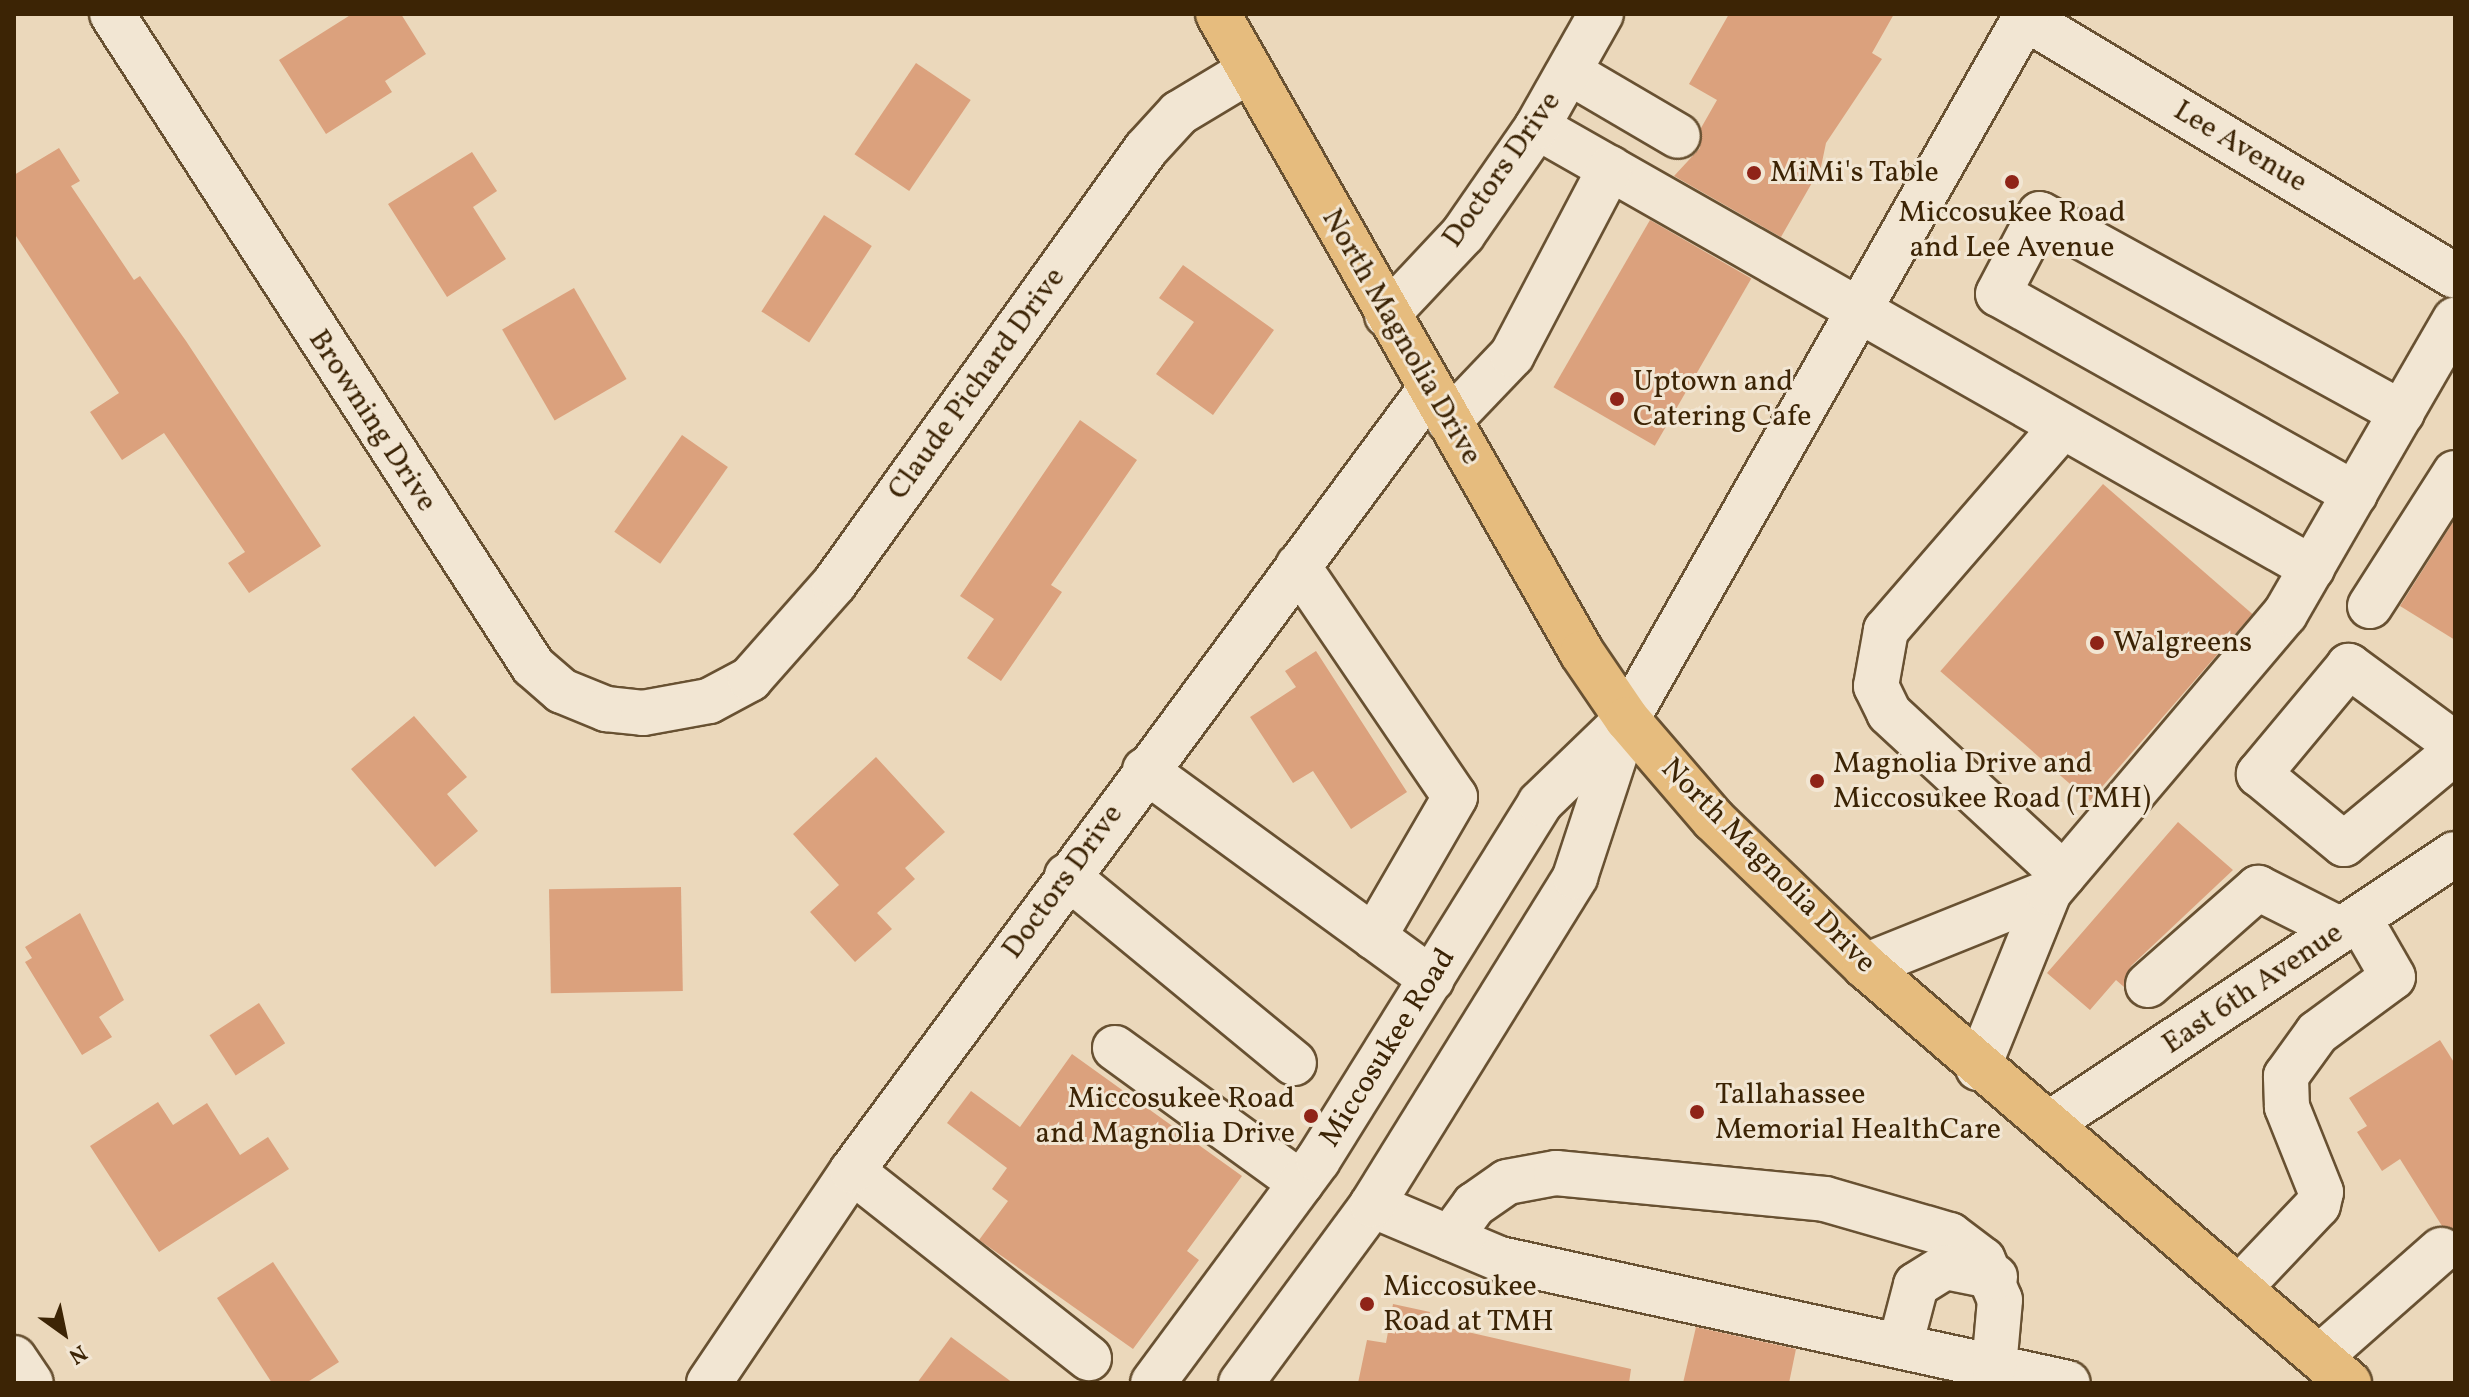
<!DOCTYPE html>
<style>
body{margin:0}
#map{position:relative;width:2469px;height:1397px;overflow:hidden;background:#ebd8bb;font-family:Vollkorn,serif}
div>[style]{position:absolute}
.building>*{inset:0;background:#dba17d;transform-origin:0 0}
.roads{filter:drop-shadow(2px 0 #685132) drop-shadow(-2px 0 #685132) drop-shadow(0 2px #685132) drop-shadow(0 -2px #685132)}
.minor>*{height:44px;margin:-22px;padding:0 22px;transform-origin:22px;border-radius:22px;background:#f2e6d3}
.major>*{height:44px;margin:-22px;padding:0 22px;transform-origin:22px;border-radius:22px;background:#e6bc7e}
.dots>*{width:22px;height:22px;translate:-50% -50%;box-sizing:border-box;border:4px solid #f2e6d3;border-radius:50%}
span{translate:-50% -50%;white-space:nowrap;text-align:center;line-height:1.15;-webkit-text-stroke:6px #f2e6d3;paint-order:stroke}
.street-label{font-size:30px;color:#3c2405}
.poi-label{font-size:30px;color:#3c2405}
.left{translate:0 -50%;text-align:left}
.right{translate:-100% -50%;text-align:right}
.frame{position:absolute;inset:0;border:16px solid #3c2405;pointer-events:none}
.north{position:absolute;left:24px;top:1293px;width:80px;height:80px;-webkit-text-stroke:6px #f2e6d3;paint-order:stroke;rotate:147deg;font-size:22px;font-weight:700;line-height:32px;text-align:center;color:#3c2405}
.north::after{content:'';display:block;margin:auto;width:28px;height:36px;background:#3c2405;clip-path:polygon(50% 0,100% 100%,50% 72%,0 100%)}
</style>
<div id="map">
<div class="building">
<i style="clip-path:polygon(352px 14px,401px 14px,426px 54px,385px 81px,392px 92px,326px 134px,279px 60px)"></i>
<i style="clip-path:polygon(1729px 14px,1894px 14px,1872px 53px,1882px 59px,1826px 143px,1821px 167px,1781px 237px,1674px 176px,1700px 148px,1701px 128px,1717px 100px,1689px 84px)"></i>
<i style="left:916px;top:63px;width:66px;height:110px;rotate:34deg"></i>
<i style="clip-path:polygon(59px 148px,80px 181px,71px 186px,134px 280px,140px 276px,186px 341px,321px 546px,249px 593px,228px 563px,245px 552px,164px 433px,122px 460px,90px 412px,119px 393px,14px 233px,14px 175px)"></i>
<i style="clip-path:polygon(472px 152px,497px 191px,473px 207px,506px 259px,447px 297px,388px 204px)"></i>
<i style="left:824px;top:215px;width:57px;height:115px;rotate:33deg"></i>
<i style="left:1650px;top:220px;width:117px;height:193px;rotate:30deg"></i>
<i style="clip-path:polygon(1183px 265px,1274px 330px,1213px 415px,1156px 374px,1194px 322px,1159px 298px)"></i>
<i style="left:574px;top:288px;width:105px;height:83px;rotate:60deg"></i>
<i style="clip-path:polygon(1080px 420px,1137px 460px,1051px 585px,1062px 592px,1001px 681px,967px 658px,994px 619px,960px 596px)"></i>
<i style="left:682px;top:435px;width:56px;height:118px;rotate:35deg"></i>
<i style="left:2103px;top:484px;width:198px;height:248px;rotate:41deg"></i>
<i style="clip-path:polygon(2455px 519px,2455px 640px,2400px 606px)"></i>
<i style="clip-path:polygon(1316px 651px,1407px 792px,1351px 829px,1313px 771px,1293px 783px,1250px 717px,1296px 687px,1285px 671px)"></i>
<i style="clip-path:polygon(414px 716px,467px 777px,447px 794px,478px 831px,435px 867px,351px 769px)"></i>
<i style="clip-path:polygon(876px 757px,945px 832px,905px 868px,915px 879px,877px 913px,892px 929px,855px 962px,810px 912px,839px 885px,793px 834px)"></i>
<i style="clip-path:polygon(2178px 822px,2233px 870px,2131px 966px,2124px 987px,2116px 980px,2090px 1010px,2047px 973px)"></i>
<i style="left:681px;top:887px;width:104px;height:132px;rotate:89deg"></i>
<i style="clip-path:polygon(80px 913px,124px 1000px,99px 1017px,112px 1037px,82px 1055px,25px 962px,32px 958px,25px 947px)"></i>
<i style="left:259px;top:1003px;width:48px;height:59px;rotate:57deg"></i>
<i style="clip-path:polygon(2440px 1040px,2455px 1064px,2455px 1230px,2442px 1226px,2400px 1159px,2382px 1171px,2357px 1132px,2367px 1126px,2349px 1098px)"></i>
<i style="clip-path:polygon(1072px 1054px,1242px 1176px,1187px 1251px,1199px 1260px,1133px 1349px,979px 1240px,1008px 1201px,992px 1189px,1007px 1168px,947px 1123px,971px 1091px,1020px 1127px)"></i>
<i style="clip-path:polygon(158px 1102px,173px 1125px,207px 1103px,240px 1155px,268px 1137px,289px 1169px,159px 1252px,90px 1146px)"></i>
<i style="clip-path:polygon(273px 1262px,339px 1362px,306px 1383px,272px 1383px,217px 1298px)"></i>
<i style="clip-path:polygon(1393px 1304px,1430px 1312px,1428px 1323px,1631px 1369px,1629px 1383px,1358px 1383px,1367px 1340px,1386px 1343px)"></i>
<i style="clip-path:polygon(1696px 1327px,1796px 1349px,1789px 1383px,1683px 1383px)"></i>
<i style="clip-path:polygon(951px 1337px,1013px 1383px,917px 1383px)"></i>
</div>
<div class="roads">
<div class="minor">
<i style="left:112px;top:14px;width:776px;rotate:57.15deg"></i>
<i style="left:533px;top:666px;width:38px;rotate:41deg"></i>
<i style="left:562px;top:691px;width:48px;rotate:22.2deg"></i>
<i style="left:606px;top:709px;width:37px;rotate:6deg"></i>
<i style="left:643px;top:713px;width:67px;rotate:-10.3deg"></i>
<i style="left:709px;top:701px;width:47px;rotate:-28.2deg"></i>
<i style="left:750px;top:679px;width:127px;rotate:-48.5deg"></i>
<i style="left:834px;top:584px;width:535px;rotate:-54.35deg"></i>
<i style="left:1146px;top:149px;width:49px;rotate:-47.5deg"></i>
<i style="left:1179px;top:113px;width:82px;rotate:-31deg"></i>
<i style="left:2025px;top:18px;width:501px;rotate:30.96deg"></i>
<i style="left:1569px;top:72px;width:126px;rotate:30.4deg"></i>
<i style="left:1537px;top:127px;width:892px;rotate:29.64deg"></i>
<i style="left:1387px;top:315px;width:111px;rotate:-46.8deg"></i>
<i style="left:1463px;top:234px;width:130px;rotate:-55.3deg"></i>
<i style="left:1537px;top:127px;width:130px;rotate:-60.5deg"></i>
<i style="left:1449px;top:421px;width:91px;rotate:-46.3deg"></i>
<i style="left:1512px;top:355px;width:211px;rotate:-62.3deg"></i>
<i style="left:2062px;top:427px;width:269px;rotate:130.9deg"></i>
<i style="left:1886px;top:630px;width:57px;rotate:100.1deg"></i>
<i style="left:1876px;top:686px;width:30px;rotate:64deg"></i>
<i style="left:1889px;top:713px;width:238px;rotate:42.8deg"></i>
<i style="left:2355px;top:494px;width:409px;rotate:-150.7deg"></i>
<i style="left:1998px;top:294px;width:90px;rotate:-62.3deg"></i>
<i style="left:2040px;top:214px;width:413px;rotate:28.8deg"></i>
<i style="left:1298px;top:566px;width:279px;rotate:55.8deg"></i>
<i style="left:1455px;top:797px;width:162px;rotate:120.1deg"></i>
<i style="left:2370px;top:606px;width:158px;rotate:-57.4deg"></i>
<i style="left:2455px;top:744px;width:132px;rotate:-143.7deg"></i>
<i style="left:2349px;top:666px;width:141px;rotate:129.8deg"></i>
<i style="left:2259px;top:774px;width:110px;rotate:39.5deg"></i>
<i style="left:2344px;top:844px;width:144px;rotate:-39.7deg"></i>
<i style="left:1145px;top:770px;width:355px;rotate:36.1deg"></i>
<i style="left:1067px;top:876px;width:294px;rotate:39.5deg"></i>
<i style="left:1865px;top:966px;width:198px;rotate:-21.9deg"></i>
<i style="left:2148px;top:985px;width:147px;rotate:-41.4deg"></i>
<i style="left:2258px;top:888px;width:93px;rotate:26.8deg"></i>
<i style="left:1115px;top:1048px;width:230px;rotate:36deg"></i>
<i style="left:1978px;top:1068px;width:190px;rotate:-68deg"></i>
<i style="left:2049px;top:892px;width:365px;rotate:-49.7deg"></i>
<i style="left:2285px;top:614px;width:340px;rotate:-60deg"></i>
<i style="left:2050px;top:1123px;width:486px;rotate:-33.6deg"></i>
<i style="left:852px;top:1171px;width:302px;rotate:38.3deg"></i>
<i style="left:1372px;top:1205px;width:139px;rotate:22.9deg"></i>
<i style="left:1500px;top:1259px;width:581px;rotate:12.32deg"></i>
<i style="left:1450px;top:1238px;width:41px;rotate:-54deg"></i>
<i style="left:1474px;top:1205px;width:40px;rotate:-34.9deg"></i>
<i style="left:1507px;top:1182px;width:50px;rotate:-10.4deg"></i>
<i style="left:1556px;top:1173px;width:270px;rotate:5.5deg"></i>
<i style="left:1825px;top:1199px;width:130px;rotate:16.1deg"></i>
<i style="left:1950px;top:1235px;width:41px;rotate:37.1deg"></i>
<i style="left:1983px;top:1260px;width:43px;rotate:67deg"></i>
<i style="left:2000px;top:1300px;width:67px;rotate:95.1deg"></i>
<i style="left:2242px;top:1285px;width:110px;rotate:-46.5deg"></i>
<i style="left:2318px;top:1205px;width:13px;rotate:-77deg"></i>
<i style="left:2321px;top:1192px;width:92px;rotate:-111.8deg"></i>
<i style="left:2287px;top:1107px;width:31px;rotate:-92deg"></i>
<i style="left:2286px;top:1076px;width:53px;rotate:-54.2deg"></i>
<i style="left:2317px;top:1033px;width:94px;rotate:-36.4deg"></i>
<i style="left:2393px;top:977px;width:68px;rotate:-120deg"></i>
<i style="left:1900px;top:1346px;width:63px;rotate:-75.3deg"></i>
<i style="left:1916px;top:1285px;width:34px;rotate:-32deg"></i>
<i style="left:1945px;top:1267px;width:51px;rotate:11.3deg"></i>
<i style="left:2322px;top:1355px;width:159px;rotate:-41.4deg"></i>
<i style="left:14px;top:1358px;width:30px;rotate:56deg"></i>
<i style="left:709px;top:1383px;width:256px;rotate:-56deg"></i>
<i style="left:852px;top:1171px;width:972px;rotate:-53.53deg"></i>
<i style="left:1153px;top:1383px;width:277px;rotate:-53.5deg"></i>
<i style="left:1318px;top:1160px;width:420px;rotate:-58.1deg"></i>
<i style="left:1540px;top:803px;width:118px;rotate:-44deg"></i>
<i style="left:1241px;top:1383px;width:221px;rotate:-53.6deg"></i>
<i style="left:1372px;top:1205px;width:386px;rotate:-58.2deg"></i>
<i style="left:1575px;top:877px;width:166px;rotate:-71.8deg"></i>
<i style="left:1627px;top:719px;width:811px;rotate:-60.43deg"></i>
</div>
<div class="major">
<i style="left:1218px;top:14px;width:735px;rotate:60.33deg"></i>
<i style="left:1582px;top:653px;width:80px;rotate:55.7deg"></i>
<i style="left:1627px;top:719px;width:133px;rotate:49.3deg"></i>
<i style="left:1714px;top:820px;width:210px;rotate:44deg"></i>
<i style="left:1865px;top:966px;width:639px;rotate:40.75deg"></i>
</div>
</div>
<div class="dots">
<i style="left:1754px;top:173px;background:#8f2418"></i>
<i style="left:2012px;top:182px;background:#8f2418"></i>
<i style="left:1617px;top:399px;background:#8f2418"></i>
<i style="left:2097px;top:643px;background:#8f2418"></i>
<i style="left:1817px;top:781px;background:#8f2418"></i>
<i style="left:1697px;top:1112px;background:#8f2418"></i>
<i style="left:1311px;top:1116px;background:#8f2418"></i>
<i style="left:1367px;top:1304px;background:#8f2418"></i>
</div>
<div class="street-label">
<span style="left:2240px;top:147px;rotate:31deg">Lee Avenue</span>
<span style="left:1502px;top:170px;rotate:-55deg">Doctors Drive</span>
<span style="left:1401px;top:337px;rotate:60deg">North Magnolia Drive</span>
<span style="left:977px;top:384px;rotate:-54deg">Claude Pichard Drive</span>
<span style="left:372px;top:421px;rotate:57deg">Browning Drive</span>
<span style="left:1768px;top:866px;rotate:45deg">North Magnolia Drive</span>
<span style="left:1063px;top:882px;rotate:-54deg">Doctors Drive</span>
<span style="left:2253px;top:989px;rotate:-34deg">East 6th Avenue</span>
<span style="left:1388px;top:1048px;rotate:-58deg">Miccosukee Road</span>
</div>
<div class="poi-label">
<span class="left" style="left:1770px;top:173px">MiMi's Table</span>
<span style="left:2012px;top:230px">Miccosukee Road<br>and Lee Avenue</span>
<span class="left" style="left:1633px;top:399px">Uptown and<br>Catering Cafe</span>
<span class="left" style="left:2113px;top:643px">Walgreens</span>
<span class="left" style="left:1833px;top:781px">Magnolia Drive and<br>Miccosukee Road (TMH)</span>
<span class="left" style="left:1715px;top:1112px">Tallahassee<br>Memorial HealthCare</span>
<span class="right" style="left:1295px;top:1116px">Miccosukee Road<br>and Magnolia Drive</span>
<span class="left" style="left:1383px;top:1304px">Miccosukee<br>Road at TMH</span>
</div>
<div class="frame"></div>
<div class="north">N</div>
</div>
